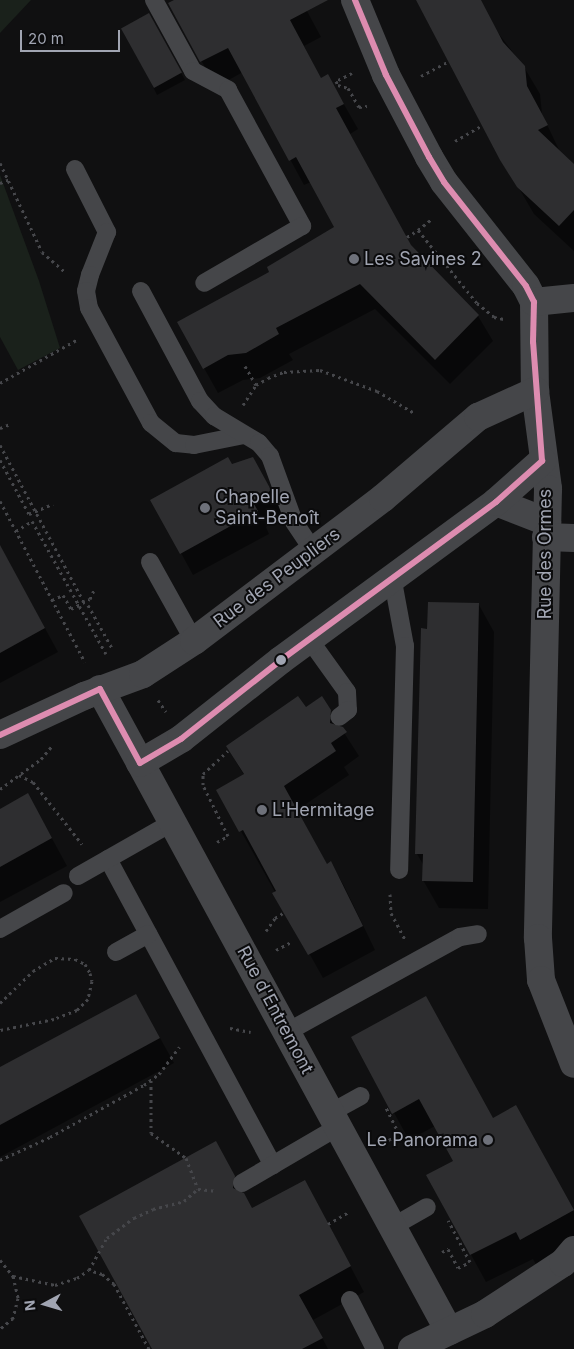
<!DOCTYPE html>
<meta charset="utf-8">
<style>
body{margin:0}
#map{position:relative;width:574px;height:1349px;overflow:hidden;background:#101011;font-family:Inter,sans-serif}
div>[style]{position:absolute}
.green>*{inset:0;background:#1a211b}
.shadow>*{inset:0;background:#0007}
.building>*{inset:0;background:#2e2e30;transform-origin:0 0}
.path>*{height:3px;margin-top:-1.5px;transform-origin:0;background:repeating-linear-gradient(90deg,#46474b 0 2.5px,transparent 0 6.5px)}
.service>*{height:18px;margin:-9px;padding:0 9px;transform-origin:9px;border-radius:9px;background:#454649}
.minor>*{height:28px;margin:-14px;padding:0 14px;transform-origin:14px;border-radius:14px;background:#454649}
.bus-1>*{height:6px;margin:-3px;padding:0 3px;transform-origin:3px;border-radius:3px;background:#dd8cb0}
.dots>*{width:14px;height:14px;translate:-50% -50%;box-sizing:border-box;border:2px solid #0b0b0c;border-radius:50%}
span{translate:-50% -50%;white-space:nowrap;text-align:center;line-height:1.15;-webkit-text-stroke:4px #0b0b0c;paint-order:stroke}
.poi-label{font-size:18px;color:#a1a5b2}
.left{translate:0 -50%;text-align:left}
.right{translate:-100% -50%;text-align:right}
.street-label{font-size:18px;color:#a1a5b2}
.north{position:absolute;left:20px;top:1279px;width:50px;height:50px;-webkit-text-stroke:4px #0b0b0c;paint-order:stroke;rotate:264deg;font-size:14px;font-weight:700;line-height:20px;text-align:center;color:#a1a5b2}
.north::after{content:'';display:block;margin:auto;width:18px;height:22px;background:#a1a5b2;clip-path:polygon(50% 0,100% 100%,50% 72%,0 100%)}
.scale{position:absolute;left:20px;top:30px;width:100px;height:22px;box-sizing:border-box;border:2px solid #a1a5b2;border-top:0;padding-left:6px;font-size:15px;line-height:18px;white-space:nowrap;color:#a1a5b2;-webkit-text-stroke:4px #0b0b0c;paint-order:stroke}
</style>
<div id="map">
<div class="green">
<i style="clip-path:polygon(0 0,31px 0,0 33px)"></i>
<i style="clip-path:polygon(0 175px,39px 281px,60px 348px,18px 370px,0 337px)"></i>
</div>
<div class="shadow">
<i style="clip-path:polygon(176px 0,301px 0,321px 37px,304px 46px,321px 79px,342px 101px,358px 129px,350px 134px,411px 247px,478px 316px,493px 341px,450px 384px,375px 309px,289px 354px,293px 360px,260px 378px,243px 380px,218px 393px,204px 368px,271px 272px,336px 228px,311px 182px,304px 185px,243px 72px,216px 87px,170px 4px)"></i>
<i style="clip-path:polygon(417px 0,473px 0,524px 67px,540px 94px,542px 114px,561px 154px,574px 166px,574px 251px,534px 214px,478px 118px,480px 117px)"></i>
<i style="clip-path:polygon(149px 15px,185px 80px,157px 95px,153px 87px)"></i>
<i style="clip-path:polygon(232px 465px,265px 481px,283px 513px,266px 527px,269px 534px,193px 575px,181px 553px)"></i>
<i style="clip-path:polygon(0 546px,58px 652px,0 683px)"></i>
<i style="clip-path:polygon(479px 605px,494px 632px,488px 909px,439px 908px,423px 880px,424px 866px,417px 854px,428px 630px)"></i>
<i style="clip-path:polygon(305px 709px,330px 711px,359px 756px,344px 767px,349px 775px,297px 810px,327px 865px,331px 863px,344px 886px,375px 950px,323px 978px,218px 790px,244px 775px,227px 747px)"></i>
<i style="clip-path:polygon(0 810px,43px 822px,67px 866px,0 902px)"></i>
<i style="clip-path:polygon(150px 1020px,174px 1063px,0 1157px,0 1069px)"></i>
<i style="clip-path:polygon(353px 1038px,493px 1119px,532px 1134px,574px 1212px,574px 1246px,537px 1266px,533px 1259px,486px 1282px,428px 1176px,455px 1161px,435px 1126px,409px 1140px)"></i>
<i style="clip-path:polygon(230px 1168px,252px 1210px,319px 1207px,364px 1292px,313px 1320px,328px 1349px,153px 1349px)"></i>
</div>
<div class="building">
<i style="clip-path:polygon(174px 0,328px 0,290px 20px,321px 78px,328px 74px,344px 104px,336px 108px,411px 245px,479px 315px,435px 360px,360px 284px,276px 328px,279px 334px,246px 353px,228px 355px,203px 369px,177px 322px,269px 272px,267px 267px,334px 227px,296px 157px,289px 161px,228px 48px,200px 62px,168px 3px)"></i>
<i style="clip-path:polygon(416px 0,481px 0,503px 42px,525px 66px,527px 86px,548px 125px,538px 130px,574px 164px,574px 210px,559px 226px,517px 187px,500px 160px)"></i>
<i style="left:149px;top:13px;width:68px;height:32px;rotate:61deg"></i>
<i style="clip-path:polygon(228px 457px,232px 464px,253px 457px,271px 490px,254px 504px,258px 511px,180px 554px,150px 500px)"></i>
<i style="clip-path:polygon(0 545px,45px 628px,0 653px)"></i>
<i style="clip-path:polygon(428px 602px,479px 603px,473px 882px,422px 881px,423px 854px,415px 854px,421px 628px,427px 629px)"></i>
<i style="clip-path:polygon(298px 696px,306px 707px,322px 696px,331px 710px,330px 723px,343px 727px,347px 732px,331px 743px,336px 751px,284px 786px,327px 864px,331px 861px,363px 926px,308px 955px,272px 893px,276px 891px,243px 830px,239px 832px,216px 790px,244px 774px,226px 746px)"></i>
<i style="clip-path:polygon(28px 793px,52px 838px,0 867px,0 809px)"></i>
<i style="clip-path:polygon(136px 994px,160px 1038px,0 1125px,0 1067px)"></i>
<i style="clip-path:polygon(426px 996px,493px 1118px,516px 1105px,574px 1210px,520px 1240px,516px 1232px,470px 1255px,426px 1175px,453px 1161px,419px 1099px,392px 1114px,351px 1037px)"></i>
<i style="clip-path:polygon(216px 1141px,235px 1176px,233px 1188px,244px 1193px,252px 1208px,305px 1180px,351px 1266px,299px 1295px,323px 1338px,302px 1349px,152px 1349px,79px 1216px)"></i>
</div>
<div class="path">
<i style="left:352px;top:73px;width:18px;rotate:153deg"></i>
<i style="left:336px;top:81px;width:4px;rotate:63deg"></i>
<i style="left:338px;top:85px;width:10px;rotate:17deg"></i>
<i style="left:348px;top:88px;width:22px;rotate:60deg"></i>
<i style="left:359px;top:107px;width:8px;rotate:-7deg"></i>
<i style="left:421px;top:76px;width:32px;rotate:-28deg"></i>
<i style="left:455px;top:141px;width:30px;rotate:-30deg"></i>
<i style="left:0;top:163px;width:98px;rotate:64.7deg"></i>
<i style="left:42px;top:252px;width:30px;rotate:41deg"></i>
<i style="left:0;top:183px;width:9px;rotate:-21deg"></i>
<i style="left:418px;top:230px;width:19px;rotate:-39deg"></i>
<i style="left:407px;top:237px;width:13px;rotate:-32deg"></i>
<i style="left:418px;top:230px;width:94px;rotate:51.1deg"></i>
<i style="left:477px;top:303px;width:22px;rotate:39deg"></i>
<i style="left:494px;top:317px;width:10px;rotate:11deg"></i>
<i style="left:245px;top:366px;width:22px;rotate:60deg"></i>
<i style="left:0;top:383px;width:90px;rotate:-29.4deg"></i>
<i style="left:243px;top:405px;width:24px;rotate:-57deg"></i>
<i style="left:256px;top:385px;width:14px;rotate:-30deg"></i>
<i style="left:268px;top:378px;width:17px;rotate:-21deg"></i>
<i style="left:284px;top:372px;width:36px;rotate:-3deg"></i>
<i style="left:320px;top:370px;width:61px;rotate:20.2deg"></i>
<i style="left:377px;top:391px;width:45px;rotate:30.5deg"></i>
<i style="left:0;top:428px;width:9px;rotate:-21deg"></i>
<i style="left:0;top:445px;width:178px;rotate:61.9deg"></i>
<i style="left:0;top:460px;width:61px;rotate:61.8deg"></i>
<i style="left:29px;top:514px;width:26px;rotate:-23deg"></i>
<i style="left:0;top:501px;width:182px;rotate:62.2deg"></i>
<i style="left:16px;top:531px;width:19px;rotate:-32deg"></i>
<i style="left:32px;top:521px;width:152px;rotate:60.9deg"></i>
<i style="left:52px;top:600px;width:12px;rotate:-24deg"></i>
<i style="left:63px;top:595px;width:16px;rotate:60deg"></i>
<i style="left:71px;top:609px;width:21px;rotate:-28deg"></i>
<i style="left:90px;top:599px;width:10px;rotate:-66deg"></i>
<i style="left:88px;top:605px;width:51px;rotate:60.9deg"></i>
<i style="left:158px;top:700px;width:14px;rotate:56deg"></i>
<i style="left:19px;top:775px;width:16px;rotate:27deg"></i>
<i style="left:33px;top:782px;width:79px;rotate:51.7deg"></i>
<i style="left:0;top:789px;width:51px;rotate:-36.2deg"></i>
<i style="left:41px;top:759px;width:16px;rotate:-50deg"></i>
<i style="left:217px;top:842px;width:13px;rotate:-29deg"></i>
<i style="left:228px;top:836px;width:57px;rotate:-116.1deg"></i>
<i style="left:203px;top:785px;width:11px;rotate:-90deg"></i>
<i style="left:203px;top:774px;width:34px;rotate:-43deg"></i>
<i style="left:390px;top:894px;width:19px;rotate:87deg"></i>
<i style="left:391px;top:913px;width:30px;rotate:62deg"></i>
<i style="left:266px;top:931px;width:16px;rotate:-55deg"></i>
<i style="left:275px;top:918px;width:9px;rotate:-32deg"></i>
<i style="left:276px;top:950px;width:19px;rotate:-28deg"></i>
<i style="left:0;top:1003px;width:46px;rotate:-44.1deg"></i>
<i style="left:33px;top:971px;width:26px;rotate:-31deg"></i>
<i style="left:55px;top:958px;width:20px;rotate:3deg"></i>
<i style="left:75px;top:959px;width:11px;rotate:27deg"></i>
<i style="left:85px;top:964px;width:10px;rotate:61deg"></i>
<i style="left:90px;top:973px;width:8px;rotate:76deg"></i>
<i style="left:92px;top:981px;width:18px;rotate:103deg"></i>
<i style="left:88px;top:999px;width:16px;rotate:135deg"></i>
<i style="left:77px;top:1010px;width:25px;rotate:159deg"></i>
<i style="left:54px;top:1019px;width:55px;rotate:168.5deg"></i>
<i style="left:230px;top:1028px;width:21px;rotate:11deg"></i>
<i style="left:151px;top:1080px;width:53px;rotate:90deg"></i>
<i style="left:151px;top:1133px;width:43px;rotate:35.5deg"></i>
<i style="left:186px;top:1158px;width:33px;rotate:69deg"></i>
<i style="left:383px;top:1143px;width:18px;rotate:-29deg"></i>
<i style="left:399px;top:1134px;width:32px;rotate:-116deg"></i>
<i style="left:0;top:1160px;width:55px;rotate:-24.7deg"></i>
<i style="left:50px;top:1137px;width:107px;rotate:-29deg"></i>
<i style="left:144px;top:1085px;width:19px;rotate:-36deg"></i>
<i style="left:159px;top:1074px;width:34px;rotate:-53deg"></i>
<i style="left:328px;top:1224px;width:24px;rotate:-30deg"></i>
<i style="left:442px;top:1252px;width:7px;rotate:-27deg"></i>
<i style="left:448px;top:1249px;width:21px;rotate:62deg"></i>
<i style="left:458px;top:1268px;width:13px;rotate:-27deg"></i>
<i style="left:470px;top:1262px;width:47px;rotate:-117.6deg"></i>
<i style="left:0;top:1260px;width:21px;rotate:51deg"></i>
<i style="left:13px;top:1276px;width:23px;rotate:77deg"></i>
<i style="left:18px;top:1298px;width:21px;rotate:104deg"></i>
<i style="left:13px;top:1318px;width:17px;rotate:140deg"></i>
<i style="left:13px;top:1276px;width:43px;rotate:12.1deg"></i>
<i style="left:55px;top:1285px;width:23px;rotate:-18deg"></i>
<i style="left:77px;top:1278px;width:14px;rotate:-34deg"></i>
<i style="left:149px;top:1349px;width:74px;rotate:-118.3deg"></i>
<i style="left:114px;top:1284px;width:16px;rotate:-140deg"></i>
<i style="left:102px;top:1274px;width:14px;rotate:-163deg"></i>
<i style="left:89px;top:1270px;width:37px;rotate:-61deg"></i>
<i style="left:107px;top:1238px;width:34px;rotate:-37deg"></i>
<i style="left:134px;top:1218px;width:21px;rotate:-25deg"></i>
<i style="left:153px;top:1209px;width:32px;rotate:-14deg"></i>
<i style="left:184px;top:1201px;width:18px;rotate:-41deg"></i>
<i style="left:198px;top:1189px;width:19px;rotate:6deg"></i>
</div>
<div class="service">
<i style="left:154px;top:0;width:81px;rotate:61.2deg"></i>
<i style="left:193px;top:71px;width:40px;rotate:28deg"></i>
<i style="left:228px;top:90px;width:155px;rotate:61.4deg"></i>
<i style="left:302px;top:226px;width:113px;rotate:149.8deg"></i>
<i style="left:75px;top:169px;width:71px;rotate:63.1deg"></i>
<i style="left:107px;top:232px;width:46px;rotate:111.6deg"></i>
<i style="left:90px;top:275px;width:16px;rotate:104deg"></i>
<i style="left:86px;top:291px;width:17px;rotate:80deg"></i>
<i style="left:89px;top:308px;width:131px;rotate:61.7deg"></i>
<i style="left:151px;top:423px;width:32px;rotate:39deg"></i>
<i style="left:176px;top:443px;width:18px;rotate:6deg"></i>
<i style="left:194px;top:445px;width:51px;rotate:-11.3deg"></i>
<i style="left:141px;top:291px;width:125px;rotate:61.8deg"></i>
<i style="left:200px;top:401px;width:21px;rotate:47deg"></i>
<i style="left:214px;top:416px;width:52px;rotate:31deg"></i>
<i style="left:259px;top:443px;width:17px;rotate:50deg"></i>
<i style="left:270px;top:456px;width:70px;rotate:70deg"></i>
<i style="left:294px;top:522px;width:36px;rotate:56deg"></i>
<i style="left:150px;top:562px;width:90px;rotate:60.9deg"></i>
<i style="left:392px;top:576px;width:71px;rotate:79.5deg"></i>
<i style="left:405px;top:646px;width:224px;rotate:91.5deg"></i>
<i style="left:309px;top:639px;width:65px;rotate:54.4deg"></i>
<i style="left:347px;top:692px;width:18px;rotate:87deg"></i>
<i style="left:348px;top:710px;width:11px;rotate:142deg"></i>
<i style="left:108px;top:859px;width:348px;rotate:61.7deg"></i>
<i style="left:78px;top:876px;width:109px;rotate:-29.6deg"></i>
<i style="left:0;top:929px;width:73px;rotate:-29.4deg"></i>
<i style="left:116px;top:952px;width:37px;rotate:-29deg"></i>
<i style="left:287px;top:1032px;width:197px;rotate:-28.8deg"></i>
<i style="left:460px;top:937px;width:18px;rotate:-9deg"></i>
<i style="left:330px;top:1113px;width:35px;rotate:-29deg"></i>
<i style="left:242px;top:1183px;width:111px;rotate:-30.3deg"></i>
<i style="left:392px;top:1227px;width:40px;rotate:-29.7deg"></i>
<i style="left:350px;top:1300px;width:55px;rotate:63deg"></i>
</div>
<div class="minor">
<i style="left:355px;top:0;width:81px;rotate:67.5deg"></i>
<i style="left:386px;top:75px;width:93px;rotate:62.3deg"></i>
<i style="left:429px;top:157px;width:29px;rotate:59deg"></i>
<i style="left:444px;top:182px;width:132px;rotate:51.7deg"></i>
<i style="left:526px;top:286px;width:18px;rotate:63deg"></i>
<i style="left:534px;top:302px;width:89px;rotate:89.4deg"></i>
<i style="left:535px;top:391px;width:99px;rotate:82.4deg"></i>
<i style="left:548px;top:489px;width:449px;rotate:91.3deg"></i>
<i style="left:538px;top:938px;width:42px;rotate:85.9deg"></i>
<i style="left:541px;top:980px;width:90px;rotate:68.6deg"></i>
<i style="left:534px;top:302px;width:40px;rotate:-5.7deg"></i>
<i style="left:496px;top:502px;width:55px;rotate:21.4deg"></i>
<i style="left:546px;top:537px;width:28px;rotate:2deg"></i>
<i style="left:100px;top:689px;width:731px;rotate:61.47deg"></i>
<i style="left:0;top:735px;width:93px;rotate:-24.9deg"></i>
<i style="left:84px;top:696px;width:63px;rotate:-20.4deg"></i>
<i style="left:143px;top:674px;width:61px;rotate:-32.9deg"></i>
<i style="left:194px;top:641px;width:237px;rotate:-37.1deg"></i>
<i style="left:383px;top:498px;width:125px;rotate:-40.5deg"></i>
<i style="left:478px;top:417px;width:63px;rotate:-24.5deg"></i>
<i style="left:140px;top:763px;width:48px;rotate:-30.3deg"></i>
<i style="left:181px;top:739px;width:127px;rotate:-38.3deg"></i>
<i style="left:281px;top:660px;width:267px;rotate:-36.3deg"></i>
<i style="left:496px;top:502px;width:62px;rotate:-41.7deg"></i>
<i style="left:412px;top:1349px;width:81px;rotate:-25.6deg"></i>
<i style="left:485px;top:1314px;width:93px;rotate:-33.2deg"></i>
<i style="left:563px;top:1263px;width:17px;rotate:-50deg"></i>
</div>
<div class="bus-1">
<i style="left:0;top:735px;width:110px;rotate:-24.7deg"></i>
<i style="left:100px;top:689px;width:84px;rotate:61.6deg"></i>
<i style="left:140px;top:763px;width:48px;rotate:-30.3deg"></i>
<i style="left:181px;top:739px;width:127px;rotate:-38.3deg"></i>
<i style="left:281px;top:660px;width:267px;rotate:-36.3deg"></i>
<i style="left:496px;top:502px;width:62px;rotate:-41.7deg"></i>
<i style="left:542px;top:461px;width:119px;rotate:-94.3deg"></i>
<i style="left:533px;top:342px;width:40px;rotate:-88.6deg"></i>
<i style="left:534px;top:302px;width:18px;rotate:-117deg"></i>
<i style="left:526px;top:286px;width:132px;rotate:-128.3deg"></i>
<i style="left:444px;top:182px;width:29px;rotate:-121deg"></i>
<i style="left:429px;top:157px;width:93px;rotate:-117.7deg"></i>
<i style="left:386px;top:75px;width:81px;rotate:-112.5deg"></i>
</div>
<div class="dots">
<i style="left:354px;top:259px;background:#6e717a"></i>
<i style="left:205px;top:508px;background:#6e717a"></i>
<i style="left:281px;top:660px;background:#a1a5b2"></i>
<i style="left:262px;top:810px;background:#6e717a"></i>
<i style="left:488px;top:1140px;background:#6e717a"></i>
</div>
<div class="poi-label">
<span class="left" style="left:364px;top:259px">Les Savines 2</span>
<span class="left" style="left:215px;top:508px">Chapelle<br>Saint-Benoît</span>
<span class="left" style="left:272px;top:810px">L'Hermitage</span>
<span class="right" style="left:478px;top:1140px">Le Panorama</span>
</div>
<div class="street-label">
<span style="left:545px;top:554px;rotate:-90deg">Rue des Ormes</span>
<span style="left:277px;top:578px;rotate:-37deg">Rue des Peupliers</span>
<span style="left:275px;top:1010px;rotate:62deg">Rue d'Entremont</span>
</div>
<div class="north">N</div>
<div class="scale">20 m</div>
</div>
